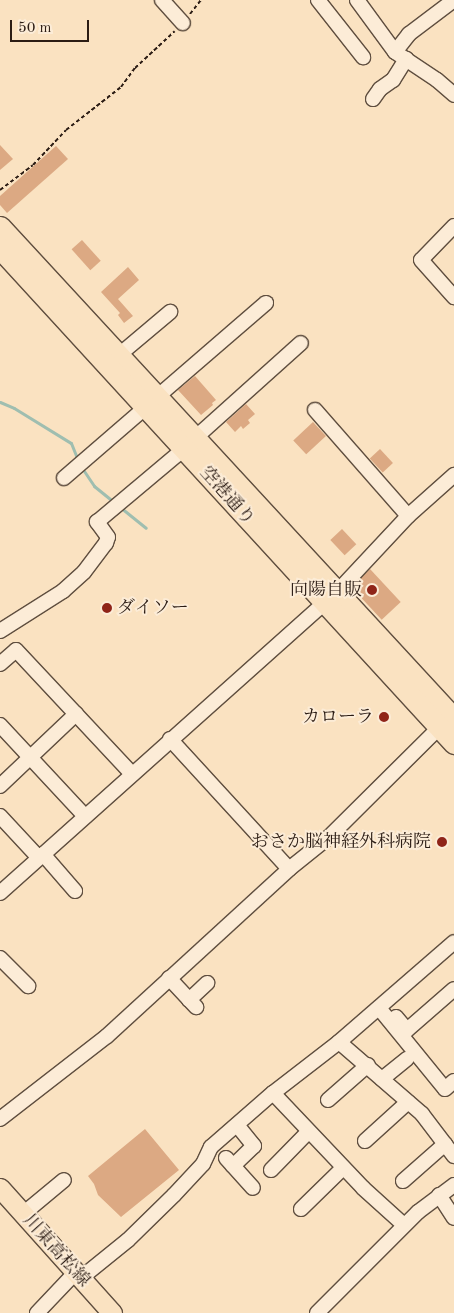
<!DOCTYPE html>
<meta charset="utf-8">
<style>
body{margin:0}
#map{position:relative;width:454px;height:1313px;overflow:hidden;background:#fae2c1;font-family:"Old Standard TT","Noto Serif JP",serif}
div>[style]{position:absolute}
.stream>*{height:3px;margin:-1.5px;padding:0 1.5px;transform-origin:1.5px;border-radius:1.5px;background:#9fbeb0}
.building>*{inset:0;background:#dca983;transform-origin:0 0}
.path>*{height:2px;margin-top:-1px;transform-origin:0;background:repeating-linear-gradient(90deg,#2b1c14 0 4px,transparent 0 6.5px)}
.roads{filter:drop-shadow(1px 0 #5f4e3f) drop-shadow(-1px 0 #5f4e3f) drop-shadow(0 1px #5f4e3f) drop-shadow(0 -1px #5f4e3f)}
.minor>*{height:14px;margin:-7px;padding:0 7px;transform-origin:7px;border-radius:7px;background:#fcecd7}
.major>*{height:19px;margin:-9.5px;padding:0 9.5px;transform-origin:9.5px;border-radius:9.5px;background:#fae2c1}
.highway>*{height:21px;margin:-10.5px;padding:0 10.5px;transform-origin:10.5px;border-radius:10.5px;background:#fae2c1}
.dots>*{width:14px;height:14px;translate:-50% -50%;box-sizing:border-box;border:2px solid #fcecd7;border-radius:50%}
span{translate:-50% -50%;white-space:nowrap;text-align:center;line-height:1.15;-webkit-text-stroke:4px #fcecd7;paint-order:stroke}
.street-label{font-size:18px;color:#2b1c14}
.poi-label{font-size:18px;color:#2b1c14}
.right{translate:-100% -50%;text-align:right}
.left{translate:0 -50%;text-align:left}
.scale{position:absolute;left:10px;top:20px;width:79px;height:22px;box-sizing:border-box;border:2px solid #2b1c14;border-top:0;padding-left:6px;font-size:15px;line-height:18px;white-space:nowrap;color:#2b1c14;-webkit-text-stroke:4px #fcecd7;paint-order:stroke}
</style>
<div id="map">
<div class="stream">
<i style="left:0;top:402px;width:15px;rotate:23deg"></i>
<i style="left:14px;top:408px;width:67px;rotate:31.6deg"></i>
<i style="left:71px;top:443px;width:18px;rotate:68deg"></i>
<i style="left:82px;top:468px;width:22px;rotate:56deg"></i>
<i style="left:94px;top:486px;width:27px;rotate:39deg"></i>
<i style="left:120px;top:507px;width:33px;rotate:39deg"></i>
</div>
<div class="building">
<i style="clip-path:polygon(0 145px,13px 159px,0 170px)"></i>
<i style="clip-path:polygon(56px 146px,68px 159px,7px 213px,0 205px,0 196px)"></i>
<i style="left:82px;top:240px;width:28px;height:14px;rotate:48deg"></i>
<i style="clip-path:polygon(128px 267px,139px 280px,118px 299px,133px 316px,124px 323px,118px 315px,120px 313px,101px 292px)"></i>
<i style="clip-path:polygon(195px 376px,216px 400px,212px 403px,213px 405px,201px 415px,178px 390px)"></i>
<i style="clip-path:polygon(246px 404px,255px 414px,248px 420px,250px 423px,243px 429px,241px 426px,235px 432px,226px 422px)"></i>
<i style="left:313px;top:422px;width:19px;height:27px;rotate:47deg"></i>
<i style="left:380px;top:449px;width:19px;height:14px;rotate:47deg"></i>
<i style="left:342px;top:529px;width:21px;height:16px;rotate:47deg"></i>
<i style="left:370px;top:569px;width:45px;height:26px;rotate:47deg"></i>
<i style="clip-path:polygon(145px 1129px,179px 1170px,121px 1217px,98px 1195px,94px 1184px,88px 1176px)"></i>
</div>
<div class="path">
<i style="left:190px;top:14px;width:18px;rotate:-52deg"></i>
<i style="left:0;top:190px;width:41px;rotate:-37.1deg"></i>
<i style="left:33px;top:165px;width:48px;rotate:-46.7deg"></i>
<i style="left:66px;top:130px;width:70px;rotate:-38deg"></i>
<i style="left:121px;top:87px;width:24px;rotate:-54deg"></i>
<i style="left:135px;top:68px;width:54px;rotate:-42.8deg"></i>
</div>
<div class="roads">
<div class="minor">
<i style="left:162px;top:0;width:31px;rotate:48deg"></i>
<i style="left:318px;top:0;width:73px;rotate:51.7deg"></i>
<i style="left:357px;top:0;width:64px;rotate:53.8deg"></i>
<i style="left:395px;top:52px;width:50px;rotate:33.7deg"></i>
<i style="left:437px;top:80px;width:23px;rotate:41deg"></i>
<i style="left:395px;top:52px;width:23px;rotate:-52deg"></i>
<i style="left:409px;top:34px;width:56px;rotate:-37.1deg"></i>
<i style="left:373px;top:99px;width:12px;rotate:-55deg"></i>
<i style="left:380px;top:89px;width:16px;rotate:-35deg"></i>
<i style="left:393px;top:80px;width:25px;rotate:-58deg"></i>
<i style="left:454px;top:226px;width:47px;rotate:134.1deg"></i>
<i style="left:421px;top:260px;width:50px;rotate:48.3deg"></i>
<i style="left:119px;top:355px;width:67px;rotate:-40.1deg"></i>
<i style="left:157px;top:397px;width:144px;rotate:-40.8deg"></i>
<i style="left:315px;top:410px;width:141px;rotate:48.7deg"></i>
<i style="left:195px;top:438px;width:142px;rotate:-41.9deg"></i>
<i style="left:64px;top:478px;width:108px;rotate:-40.9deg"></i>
<i style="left:0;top:631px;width:75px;rotate:-32.4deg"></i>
<i style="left:63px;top:591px;width:28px;rotate:-42deg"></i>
<i style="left:84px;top:572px;width:36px;rotate:-53deg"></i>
<i style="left:106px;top:543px;width:6px;rotate:-72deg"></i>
<i style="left:108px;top:537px;width:19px;rotate:-126deg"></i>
<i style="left:97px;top:522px;width:114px;rotate:-40deg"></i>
<i style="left:0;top:664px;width:21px;rotate:-41deg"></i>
<i style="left:16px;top:650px;width:170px;rotate:46.9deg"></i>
<i style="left:0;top:725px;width:125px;rotate:47deg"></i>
<i style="left:170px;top:739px;width:176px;rotate:47.5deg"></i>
<i style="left:0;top:786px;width:105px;rotate:-43.5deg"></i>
<i style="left:0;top:816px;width:57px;rotate:47.1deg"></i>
<i style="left:43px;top:854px;width:49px;rotate:49.1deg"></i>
<i style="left:0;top:893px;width:452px;rotate:-41.8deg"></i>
<i style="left:337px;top:592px;width:104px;rotate:-46.9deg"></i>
<i style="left:408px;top:516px;width:62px;rotate:-41.7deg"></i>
<i style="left:0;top:958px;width:40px;rotate:45deg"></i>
<i style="left:169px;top:978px;width:40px;rotate:47deg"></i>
<i style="left:189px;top:1000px;width:25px;rotate:-43deg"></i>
<i style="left:379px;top:1008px;width:104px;rotate:50.8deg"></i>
<i style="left:445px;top:1089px;width:12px;rotate:-42deg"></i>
<i style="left:396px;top:1017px;width:17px;rotate:50deg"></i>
<i style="left:407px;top:1030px;width:62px;rotate:-41.1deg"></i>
<i style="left:339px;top:1042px;width:110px;rotate:40.9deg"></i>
<i style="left:422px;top:1114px;width:53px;rotate:52.7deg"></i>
<i style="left:382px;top:1079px;width:32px;rotate:-39deg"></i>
<i style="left:273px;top:1093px;width:131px;rotate:46.5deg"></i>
<i style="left:363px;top:1188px;width:55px;rotate:42.1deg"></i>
<i style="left:328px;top:1100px;width:53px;rotate:-41.2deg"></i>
<i style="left:0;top:1119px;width:135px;rotate:-37.8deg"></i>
<i style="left:107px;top:1036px;width:247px;rotate:-42.5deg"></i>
<i style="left:289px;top:869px;width:51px;rotate:-38.7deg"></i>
<i style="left:329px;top:837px;width:163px;rotate:-44.8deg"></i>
<i style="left:365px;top:1141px;width:58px;rotate:-42.2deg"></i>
<i style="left:226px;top:1158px;width:40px;rotate:48deg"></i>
<i style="left:233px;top:1166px;width:29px;rotate:-44deg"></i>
<i style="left:254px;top:1146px;width:27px;rotate:-129deg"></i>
<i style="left:271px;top:1170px;width:54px;rotate:-45.7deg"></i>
<i style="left:403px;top:1181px;width:56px;rotate:-41.4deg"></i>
<i style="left:439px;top:1195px;width:27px;rotate:57deg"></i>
<i style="left:301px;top:1209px;width:59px;rotate:-44.3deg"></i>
<i style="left:23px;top:1214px;width:53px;rotate:-39.7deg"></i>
<i style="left:81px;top:1278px;width:60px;rotate:-39deg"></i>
<i style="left:128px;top:1240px;width:64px;rotate:-44.4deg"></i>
<i style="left:174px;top:1195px;width:42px;rotate:-46.9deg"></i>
<i style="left:203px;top:1164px;width:19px;rotate:-65deg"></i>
<i style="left:211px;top:1147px;width:82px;rotate:-41.1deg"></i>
<i style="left:273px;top:1093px;width:83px;rotate:-37.7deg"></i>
<i style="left:339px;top:1042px;width:152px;rotate:-41deg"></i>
<i style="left:37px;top:1313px;width:55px;rotate:-46.5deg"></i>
<i style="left:317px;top:1313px;width:143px;rotate:-45deg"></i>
<i style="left:418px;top:1212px;width:45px;rotate:-36.9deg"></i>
</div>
<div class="major">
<i style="left:0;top:1188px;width:168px;rotate:48.1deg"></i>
</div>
<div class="highway">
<i style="left:0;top:227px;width:669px;rotate:47.3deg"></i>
<i style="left:0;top:248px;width:672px;rotate:47.47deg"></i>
</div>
</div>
<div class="dots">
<i style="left:372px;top:590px;background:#8f2418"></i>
<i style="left:107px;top:608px;background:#8f2418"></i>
<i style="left:384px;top:717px;background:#8f2418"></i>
<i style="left:442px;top:842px;background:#8f2418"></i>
</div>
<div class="street-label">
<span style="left:227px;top:496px;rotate:48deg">空港通り</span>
<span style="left:56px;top:1251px;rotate:48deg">川東高松線</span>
</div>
<div class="poi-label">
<span class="right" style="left:362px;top:590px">向陽自販</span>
<span class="left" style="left:117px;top:608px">ダイソー</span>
<span class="right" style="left:374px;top:717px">カローラ</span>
<span class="right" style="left:431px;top:842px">おさか脳神経外科病院</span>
</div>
<div class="scale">50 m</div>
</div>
